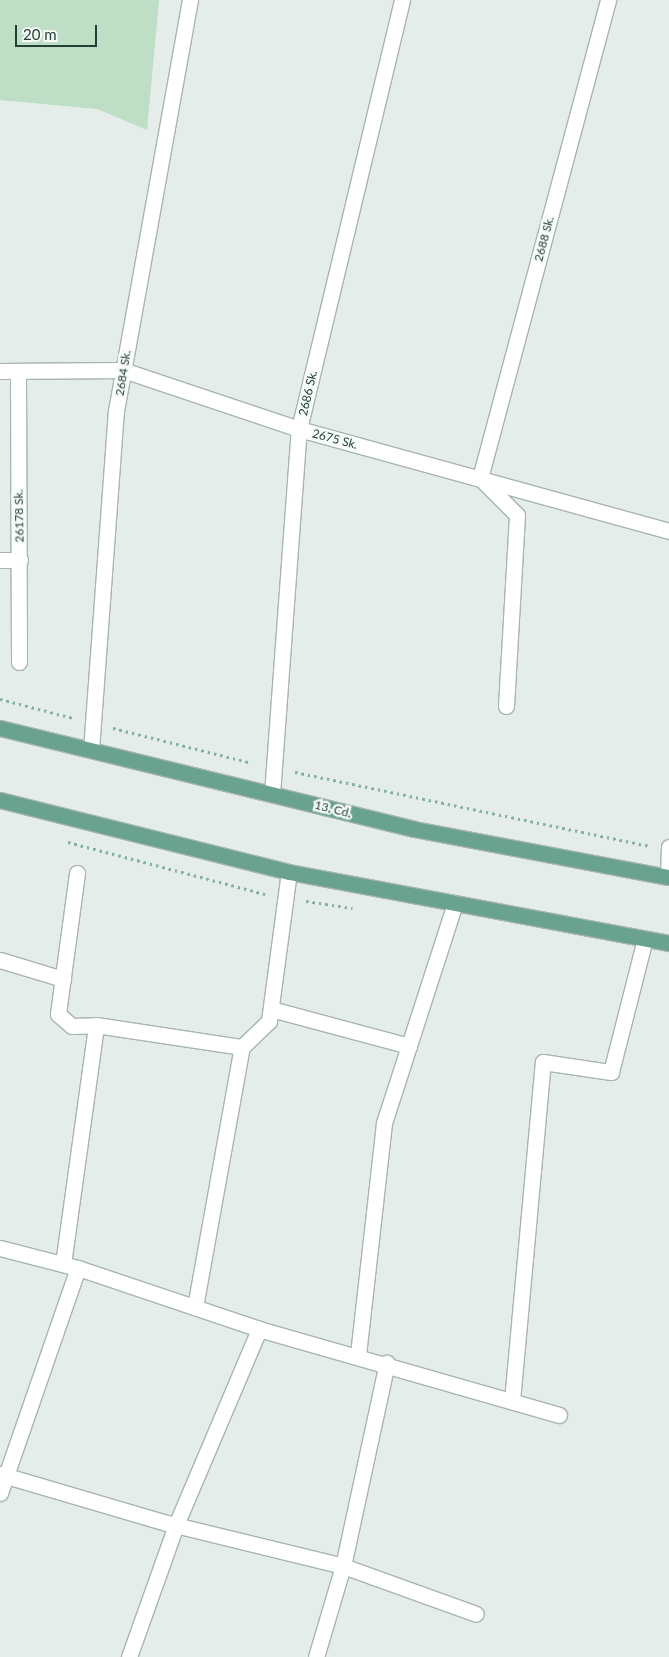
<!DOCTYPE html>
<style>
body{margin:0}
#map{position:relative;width:669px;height:1657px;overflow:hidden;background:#e4ede9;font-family:Lato,sans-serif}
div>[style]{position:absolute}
.green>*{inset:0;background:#bedec5}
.path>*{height:3px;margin-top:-1.5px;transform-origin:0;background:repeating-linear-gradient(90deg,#85b0a0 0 2.5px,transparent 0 6.5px)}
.roads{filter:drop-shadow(1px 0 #a7b5b0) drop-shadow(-1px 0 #a7b5b0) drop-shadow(0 1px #a7b5b0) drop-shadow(0 -1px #a7b5b0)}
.minor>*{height:15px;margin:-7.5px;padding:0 7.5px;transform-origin:7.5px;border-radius:7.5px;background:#fff}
.major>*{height:15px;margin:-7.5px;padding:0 7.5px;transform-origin:7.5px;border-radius:7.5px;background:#6aa290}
span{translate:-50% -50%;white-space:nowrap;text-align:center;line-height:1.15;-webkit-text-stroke:5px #f5faf7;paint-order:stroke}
.street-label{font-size:12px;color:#243f36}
.scale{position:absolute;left:15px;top:25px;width:82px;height:22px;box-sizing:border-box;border:2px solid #243f36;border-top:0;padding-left:6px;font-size:15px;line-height:18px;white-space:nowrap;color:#243f36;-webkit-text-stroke:4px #f5faf7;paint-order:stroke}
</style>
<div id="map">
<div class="green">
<i style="clip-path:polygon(0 0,159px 0,147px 130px,97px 109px,0 100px)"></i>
</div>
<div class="path">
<i style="left:0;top:699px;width:75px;rotate:14.6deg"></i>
<i style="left:113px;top:728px;width:143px;rotate:14.1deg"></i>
<i style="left:295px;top:772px;width:362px;rotate:11.8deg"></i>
<i style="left:68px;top:842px;width:204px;rotate:14.8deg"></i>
<i style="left:306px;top:901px;width:47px;rotate:8.7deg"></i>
</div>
<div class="roads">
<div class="minor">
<i style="left:0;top:371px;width:123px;rotate:-0.5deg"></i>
<i style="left:123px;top:370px;width:186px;rotate:18.5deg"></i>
<i style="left:299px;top:429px;width:384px;rotate:15.4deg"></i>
<i style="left:18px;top:371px;width:291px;rotate:89.8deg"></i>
<i style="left:0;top:560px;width:20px"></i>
<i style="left:506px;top:706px;width:191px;rotate:-86.7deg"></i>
<i style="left:517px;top:515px;width:52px;rotate:-135deg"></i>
<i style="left:480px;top:478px;width:495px;rotate:-75deg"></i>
<i style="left:91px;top:750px;width:340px;rotate:-85.8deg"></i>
<i style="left:116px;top:411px;width:418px;rotate:-79.8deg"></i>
<i style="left:272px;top:794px;width:366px;rotate:-85.8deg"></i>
<i style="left:299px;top:429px;width:441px;rotate:-76.5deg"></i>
<i style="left:77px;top:873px;width:142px;rotate:97.7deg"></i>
<i style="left:58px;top:1014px;width:18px;rotate:41deg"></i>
<i style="left:72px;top:1026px;width:24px;rotate:-2deg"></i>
<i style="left:96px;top:1025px;width:148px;rotate:8.6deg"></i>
<i style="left:668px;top:876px;width:29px;rotate:-88deg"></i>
<i style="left:0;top:960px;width:66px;rotate:16.8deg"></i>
<i style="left:271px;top:1009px;width:143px;rotate:15deg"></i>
<i style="left:0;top:1248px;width:81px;rotate:14.4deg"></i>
<i style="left:78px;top:1268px;width:191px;rotate:18.6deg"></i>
<i style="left:259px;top:1329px;width:312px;rotate:16deg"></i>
<i style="left:63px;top:1264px;width:241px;rotate:-82.1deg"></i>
<i style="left:195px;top:1307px;width:264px;rotate:-79.8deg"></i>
<i style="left:242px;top:1047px;width:37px;rotate:-44deg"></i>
<i style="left:269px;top:1021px;width:150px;rotate:-82.4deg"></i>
<i style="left:358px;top:1355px;width:233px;rotate:-83.6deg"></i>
<i style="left:384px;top:1123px;width:231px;rotate:-72.1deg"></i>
<i style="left:512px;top:1401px;width:340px;rotate:-84.8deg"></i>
<i style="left:543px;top:1062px;width:69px;rotate:8.4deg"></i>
<i style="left:611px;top:1072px;width:137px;rotate:-75.7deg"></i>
<i style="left:0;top:1474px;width:174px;rotate:16.4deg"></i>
<i style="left:167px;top:1523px;width:181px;rotate:13.7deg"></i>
<i style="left:343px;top:1566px;width:141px;rotate:19.8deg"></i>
<i style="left:0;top:1493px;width:238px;rotate:-70.9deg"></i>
<i style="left:129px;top:1657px;width:140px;rotate:-70.4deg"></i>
<i style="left:176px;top:1525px;width:213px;rotate:-67deg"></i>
<i style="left:316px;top:1657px;width:95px;rotate:-73.5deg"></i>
<i style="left:343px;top:1566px;width:208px;rotate:-77.8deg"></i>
</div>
<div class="major">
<i style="left:0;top:728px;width:426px;rotate:13.7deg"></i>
<i style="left:414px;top:829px;width:259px;rotate:10.7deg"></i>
<i style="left:0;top:800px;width:298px;rotate:14deg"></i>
<i style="left:289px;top:872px;width:387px;rotate:10.6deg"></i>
</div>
</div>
<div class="street-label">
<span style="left:544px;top:239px;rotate:-75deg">2688 Sk.</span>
<span style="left:123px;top:373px;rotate:-81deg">2684 Sk.</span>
<span style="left:308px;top:393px;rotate:-77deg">2686 Sk.</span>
<span style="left:335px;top:439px;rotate:15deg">2675 Sk.</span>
<span style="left:19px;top:516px;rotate:-91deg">26178 Sk.</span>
<span style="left:333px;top:809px;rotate:14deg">13. Cd.</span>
</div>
<div class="scale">20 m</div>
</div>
